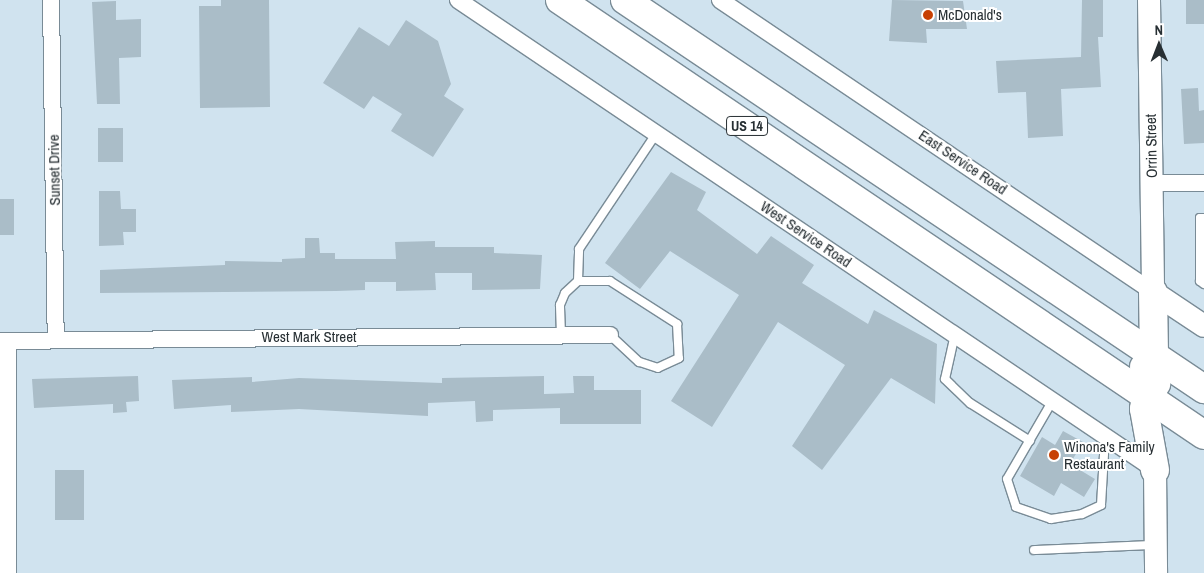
<!DOCTYPE html>
<style>
body{margin:0}
#map{position:relative;width:1204px;height:573px;overflow:hidden;background:#d0e3ef;font-family:"Archivo Narrow",sans-serif}
div>[style]{position:absolute}
.building>*{inset:0;background:#aabdc8;transform-origin:0 0}
.roads{filter:drop-shadow(1px 0 #798b96) drop-shadow(-1px 0 #798b96) drop-shadow(0 1px #798b96) drop-shadow(0 -1px #798b96)}
.lane>*{height:8px;margin:-4px;padding:0 4px;transform-origin:4px;border-radius:4px;background:#fff}
.street>*{height:16px;margin:-8px;padding:0 8px;transform-origin:8px;border-radius:8px;background:#fff}
.secondary>*{height:22px;margin:-11px;padding:0 11px;transform-origin:11px;border-radius:11px;background:#fff}
.highway>*{height:28px;margin:-14px;padding:0 14px;transform-origin:14px;border-radius:14px;background:#fff}
.dots>*{width:14px;height:14px;translate:-50% -50%;box-sizing:border-box;border:2px solid #fff;border-radius:50%}
span{translate:-50% -50%;white-space:nowrap;text-align:center;line-height:1.15;-webkit-text-stroke:4px #fff;paint-order:stroke}
.shield-label span{padding:1px 4px;background:#fff;border:1px solid;border-radius:4px;-webkit-text-stroke-width:0}
.shield-label{font-size:14px;color:#272f33;font-weight:700}
.poi-label{font-size:15px;color:#272f33}
.left{translate:0 -50%;text-align:left}
.street-label{font-size:15px;color:#272f33}
.north{position:absolute;left:1134px;top:20px;width:50px;height:50px;-webkit-text-stroke:4px #fff;paint-order:stroke;rotate:359deg;font-size:14px;font-weight:700;line-height:20px;text-align:center;color:#272f33}
.north::after{content:'';display:block;margin:auto;width:18px;height:22px;background:#272f33;clip-path:polygon(50% 0,100% 100%,50% 72%,0 100%)}
</style>
<div id="map">
<div class="building">
<i style="clip-path:polygon(221px 0,269px 0,270px 107px,200px 108px,199px 6px,221px 6px)"></i>
<i style="clip-path:polygon(892px 0,963px 1px,967px 29px,926px 29px,927px 43px,889px 41px)"></i>
<i style="clip-path:polygon(1082px 0,1103px 0,1103px 37px,1098px 37px,1101px 87px,1061px 89px,1063px 136px,1028px 138px,1026px 92px,998px 93px,996px 61px,1081px 57px)"></i>
<i style="left:1186px;top:0;width:18px;height:24px"></i>
<i style="clip-path:polygon(116px 1px,116px 20px,141px 19px,141px 57px,119px 58px,120px 104px,97px 104px,92px 2px)"></i>
<i style="clip-path:polygon(406px 20px,438px 41px,451px 84px,444px 96px,464px 109px,433px 157px,391px 131px,402px 114px,373px 96px,364px 109px,323px 83px,359px 27px,389px 46px)"></i>
<i style="clip-path:polygon(1198px 88px,1199px 111px,1204px 110px,1204px 143px,1184px 144px,1181px 89px)"></i>
<i style="left:98px;top:128px;width:25px;height:34px"></i>
<i style="clip-path:polygon(671px 172px,706px 192px,697px 210px,757px 254px,771px 236px,814px 265px,802px 283px,868px 324px,874px 310px,937px 344px,935px 404px,891px 378px,822px 470px,792px 446px,845px 365px,778px 322px,712px 427px,671px 401px,739px 295px,670px 251px,640px 289px,605px 263px)"></i>
<i style="clip-path:polygon(99px 191px,120px 191px,121px 209px,136px 209px,136px 232px,123px 232px,124px 245px,99px 246px)"></i>
<i style="left:0;top:199px;width:14px;height:36px"></i>
<i style="clip-path:polygon(305px 238px,319px 238px,320px 253px,335px 253px,335px 259px,396px 259px,395px 242px,435px 241px,435px 247px,494px 247px,494px 253px,542px 255px,540px 289px,472px 290px,472px 273px,435px 273px,436px 290px,396px 291px,396px 282px,365px 282px,365px 290px,336px 291px,100px 293px,100px 270px,225px 265px,225px 261px,282px 262px,282px 259px,305px 258px)"></i>
<i style="clip-path:polygon(138px 376px,139px 401px,126px 402px,127px 412px,113px 413px,113px 404px,34px 408px,32px 379px)"></i>
<i style="clip-path:polygon(544px 376px,544px 394px,574px 393px,573px 376px,594px 376px,594px 390px,641px 390px,641px 424px,560px 424px,560px 408px,493px 410px,493px 421px,476px 422px,475px 401px,428px 403px,428px 416px,299px 409px,231px 412px,231px 405px,174px 409px,172px 380px,252px 377px,252px 382px,299px 378px,442px 383px,442px 378px)"></i>
<i style="clip-path:polygon(1063px 431px,1083px 442px,1070px 464px,1095px 479px,1084px 497px,1061px 483px,1054px 496px,1020px 476px,1042px 437px,1055px 445px)"></i>
<i style="left:55px;top:470px;width:29px;height:50px"></i>
</div>
<div class="roads">
<div class="lane">
<i style="left:1204px;top:218px;width:4px;rotate:180deg"></i>
<i style="left:1200px;top:218px;width:63px;rotate:90deg"></i>
<i style="left:1200px;top:281px;width:5px;rotate:37deg"></i>
<i style="left:578px;top:281px;width:32px;rotate:-88deg"></i>
<i style="left:579px;top:249px;width:138px;rotate:-56.2deg"></i>
<i style="left:955px;top:334px;width:46px;rotate:102.5deg"></i>
<i style="left:945px;top:379px;width:35px;rotate:44deg"></i>
<i style="left:970px;top:403px;width:71px;rotate:32.3deg"></i>
<i style="left:561px;top:335px;width:30px;rotate:-92deg"></i>
<i style="left:560px;top:305px;width:13px;rotate:-67deg"></i>
<i style="left:565px;top:293px;width:18px;rotate:-43deg"></i>
<i style="left:578px;top:281px;width:32px"></i>
<i style="left:610px;top:281px;width:80px;rotate:32.7deg"></i>
<i style="left:677px;top:324px;width:34px;rotate:87deg"></i>
<i style="left:679px;top:358px;width:23px;rotate:155deg"></i>
<i style="left:658px;top:368px;width:20px;rotate:-162deg"></i>
<i style="left:639px;top:362px;width:40px;rotate:-137deg"></i>
<i style="left:1053px;top:400px;width:91px;rotate:120.2deg"></i>
<i style="left:1007px;top:479px;width:29px;rotate:72deg"></i>
<i style="left:1016px;top:507px;width:37px;rotate:19deg"></i>
<i style="left:1051px;top:519px;width:31px;rotate:-9deg"></i>
<i style="left:1082px;top:514px;width:21px;rotate:-25deg"></i>
<i style="left:1101px;top:505px;width:67px;rotate:-86.6deg"></i>
<i style="left:1034px;top:550px;width:119px;rotate:-2.4deg"></i>
</div>
<div class="street">
<i style="left:51px;top:0;width:339px;rotate:89.2deg"></i>
<i style="left:458px;top:0;width:841px;rotate:33.99deg"></i>
<i style="left:720px;top:0;width:522px;rotate:33.99deg"></i>
<i style="left:1151px;top:183px;width:53px"></i>
<i style="left:0;top:341px;width:610px;rotate:-0.56deg"></i>
<i style="left:8px;top:573px;width:232px;rotate:-90deg"></i>
</div>
<div class="secondary">
<i style="left:1149px;top:0;width:292px;rotate:89.2deg"></i>
<i style="left:1153px;top:292px;width:61px;rotate:33.7deg"></i>
<i style="left:1155px;top:470px;width:103px;rotate:89.4deg"></i>
</div>
<div class="highway">
<i style="left:560px;top:0;width:777px;rotate:34.04deg"></i>
<i style="left:625px;top:0;width:698px;rotate:33.9deg"></i>
<i style="left:1144px;top:367px;width:16px;rotate:-50deg"></i>
<i style="left:1154px;top:355px;width:63px;rotate:-90.9deg"></i>
<i style="left:1155px;top:470px;width:62px;rotate:-100.2deg"></i>
<i style="left:1144px;top:409px;width:13px;rotate:-81deg"></i>
<i style="left:1146px;top:396px;width:16px;rotate:-50deg"></i>
</div>
</div>
<div class="dots">
<i style="left:928px;top:15px;background:#c74003"></i>
<i style="left:1054px;top:455px;background:#c74003"></i>
</div>
<div class="shield-label">
<span style="left:747px;top:126px">US 14</span>
</div>
<div class="poi-label">
<span class="left" style="left:938px;top:15px">McDonald's</span>
<span class="left" style="left:1064px;top:455px">Winona's Family<br>Restaurant</span>
</div>
<div class="street-label">
<span style="left:1151px;top:146px;rotate:-91deg">Orrin Street</span>
<span style="left:963px;top:162px;rotate:34deg">East Service Road</span>
<span style="left:54px;top:170px;rotate:-91deg">Sunset Drive</span>
<span style="left:806px;top:234px;rotate:34deg">West Service Road</span>
<span style="left:309px;top:337px">West Mark Street</span>
</div>
<div class="north">N</div>
</div>
